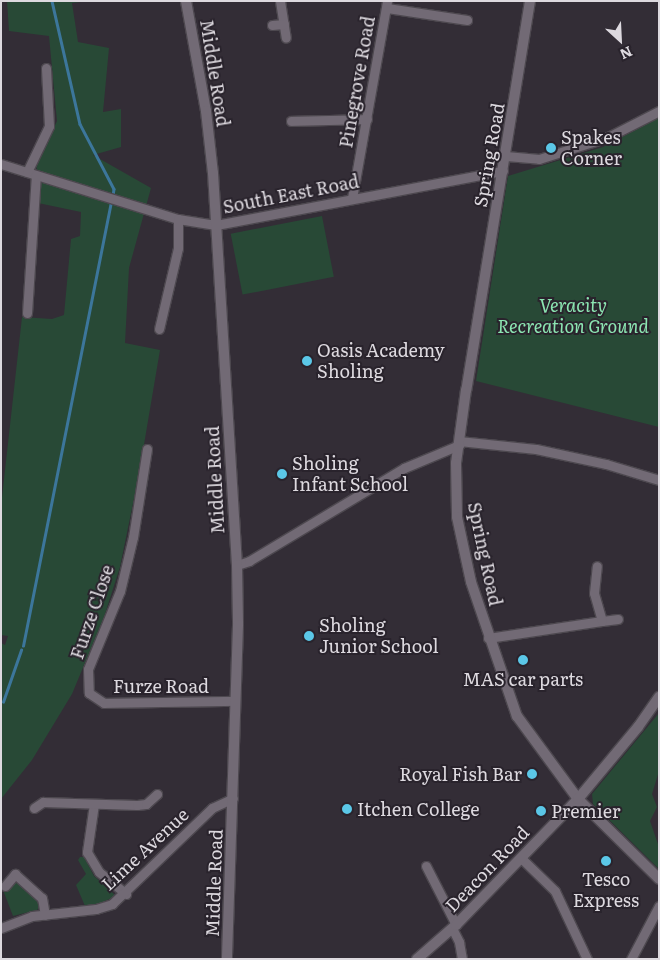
<!DOCTYPE html>
<style>
body{margin:0}
#map{position:relative;width:660px;height:960px;overflow:hidden;background:#332d36;font-family:Literata,serif}
div>[style]{position:absolute}
.green>*{inset:0;background:#284936;transform-origin:0 0}
.stream>*{height:2.5px;margin:-1.25px;padding:0 1.25px;transform-origin:1.25px;border-radius:1.25px;background:#3c769b}
.roads{filter:drop-shadow(1px 0 #4d484f) drop-shadow(-1px 0 #4d484f) drop-shadow(0 1px #4d484f) drop-shadow(0 -1px #4d484f)}
.minor>*{height:9px;margin:-4.5px;padding:0 4.5px;transform-origin:4.5px;border-radius:4.5px;background:#726a75}
.tertiary>*{height:10px;margin:-5px;padding:0 5px;transform-origin:5px;border-radius:5px;background:#726a75}
.dots>*{width:14px;height:14px;translate:-50% -50%;box-sizing:border-box;border:2px solid #29232c;border-radius:50%}
span{translate:-50% -50%;white-space:nowrap;text-align:center;line-height:1.15;-webkit-text-stroke:4px #29232c;paint-order:stroke}
.street-label{font-size:18px;color:#ddd9df}
.poi-label{font-size:18px;color:#ddd9df}
.left{translate:0 -50%;text-align:left}
.right{translate:-100% -50%;text-align:right}
.park-label{font-size:18px;color:#8ce6b2;font-style:italic}
.frame{position:absolute;inset:0;border:2px solid #ddd9df;pointer-events:none}
.north{position:absolute;left:595px;top:15px;width:50px;height:50px;-webkit-text-stroke:4px #29232c;paint-order:stroke;rotate:155deg;font-size:14px;font-weight:700;line-height:20px;text-align:center;color:#ddd9df}
.north::after{content:'';display:block;margin:auto;width:18px;height:22px;background:#ddd9df;clip-path:polygon(50% 0,100% 100%,50% 72%,0 100%)}
</style>
<div id="map">
<div class="green">
<i style="clip-path:polygon(7px 1px,90px 1px,72px 3px,78px 42px,109px 48px,103px 112px,121px 109px,121px 147px,93px 155px,151px 188px,129px 268px,125px 343px,160px 350px,139px 474px,120px 567px,104px 617px,72px 694px,32px 760px,1px 799px,1px 643px,5px 645px,8px 636px,1px 635px,1px 506px,22px 317px,52px 319px,64px 315px,71px 239px,80px 236px,81px 212px,38px 203px,41px 183px,36px 166px,57px 121px,49px 36px,9px 31px)"></i>
<i style="clip-path:polygon(659px 118px,659px 427px,476px 381px,508px 176px,603px 147px)"></i>
<i style="left:322px;top:216px;width:62px;height:93px;rotate:79deg"></i>
<i style="clip-path:polygon(659px 713px,659px 771px,652px 794px,657px 807px,650px 821px,659px 847px,659px 869px,593px 804px,592px 794px)"></i>
<i style="clip-path:polygon(80px 857px,84px 857px,94px 876px,116px 896px,96px 905px,85px 906px,76px 885px,86px 874px,78px 860px)"></i>
<i style="clip-path:polygon(19px 882px,38px 898px,40px 906px,37px 910px,13px 916px,3px 890px,11px 883px)"></i>
</div>
<div class="stream">
<i style="left:52px;top:1px;width:126px;rotate:77.2deg"></i>
<i style="left:80px;top:124px;width:73px;rotate:62.4deg"></i>
<i style="left:114px;top:189px;width:7px;rotate:98deg"></i>
<i style="left:23px;top:646px;width:454px;rotate:-78.8deg"></i>
<i style="left:3px;top:702px;width:55px;rotate:-70.9deg"></i>
</div>
<div class="roads">
<div class="minor">
<i style="left:280px;top:1px;width:37px;rotate:81deg"></i>
<i style="left:387px;top:8px;width:81px;rotate:8.5deg"></i>
<i style="left:272px;top:25px;width:12px;rotate:-5deg"></i>
<i style="left:291px;top:121px;width:76px;rotate:-1.5deg"></i>
<i style="left:506px;top:156px;width:33px;rotate:5deg"></i>
<i style="left:539px;top:159px;width:72px;rotate:-17.7deg"></i>
<i style="left:608px;top:137px;width:57px;rotate:-27deg"></i>
<i style="left:1px;top:164px;width:185px;rotate:17.3deg"></i>
<i style="left:178px;top:219px;width:38px;rotate:9deg"></i>
<i style="left:216px;top:225px;width:292px;rotate:-10.7deg"></i>
<i style="left:27px;top:172px;width:51px;rotate:-64.4deg"></i>
<i style="left:49px;top:126px;width:58px;rotate:-93deg"></i>
<i style="left:352px;top:198px;width:200px;rotate:-79.9deg"></i>
<i style="left:27px;top:313px;width:138px;rotate:-86.3deg"></i>
<i style="left:159px;top:329px;width:83px;rotate:-76.8deg"></i>
<i style="left:178px;top:248px;width:29px;rotate:-90deg"></i>
<i style="left:459px;top:441px;width:77px;rotate:5.9deg"></i>
<i style="left:536px;top:449px;width:72px;rotate:12.1deg"></i>
<i style="left:606px;top:464px;width:55px;rotate:16.8deg"></i>
<i style="left:147px;top:449px;width:89px;rotate:99deg"></i>
<i style="left:133px;top:537px;width:56px;rotate:103.5deg"></i>
<i style="left:120px;top:591px;width:84px;rotate:112.3deg"></i>
<i style="left:88px;top:669px;width:24px;rotate:88deg"></i>
<i style="left:89px;top:693px;width:18px;rotate:34deg"></i>
<i style="left:104px;top:703px;width:131px;rotate:-0.9deg"></i>
<i style="left:237px;top:565px;width:13px;rotate:-18deg"></i>
<i style="left:249px;top:561px;width:181px;rotate:-31deg"></i>
<i style="left:404px;top:468px;width:60px;rotate:-22.7deg"></i>
<i style="left:602px;top:621px;width:16px;rotate:-7deg"></i>
<i style="left:488px;top:638px;width:115px;rotate:-8.5deg"></i>
<i style="left:602px;top:621px;width:29px;rotate:-106deg"></i>
<i style="left:594px;top:593px;width:27px;rotate:-84deg"></i>
<i style="left:94px;top:804px;width:49px;rotate:98.3deg"></i>
<i style="left:87px;top:852px;width:23px;rotate:59deg"></i>
<i style="left:99px;top:872px;width:35px;rotate:39deg"></i>
<i style="left:34px;top:808px;width:11px;rotate:-34deg"></i>
<i style="left:43px;top:802px;width:94px;rotate:1.8deg"></i>
<i style="left:137px;top:805px;width:9px;rotate:-6deg"></i>
<i style="left:146px;top:804px;width:15px;rotate:-42deg"></i>
<i style="left:521px;top:858px;width:47px;rotate:44.1deg"></i>
<i style="left:555px;top:891px;width:75px;rotate:64.8deg"></i>
<i style="left:426px;top:866px;width:66px;rotate:63deg"></i>
<i style="left:5px;top:886px;width:16px;rotate:-50deg"></i>
<i style="left:15px;top:874px;width:36px;rotate:42deg"></i>
<i style="left:42px;top:898px;width:17px;rotate:80deg"></i>
<i style="left:1px;top:928px;width:33px;rotate:-21deg"></i>
<i style="left:32px;top:916px;width:64px;rotate:-6.2deg"></i>
<i style="left:96px;top:909px;width:17px;rotate:-17deg"></i>
<i style="left:112px;top:904px;width:139px;rotate:-43.8deg"></i>
<i style="left:212px;top:808px;width:23px;rotate:-25deg"></i>
<i style="left:452px;top:928px;width:16px;rotate:63deg"></i>
<i style="left:459px;top:942px;width:17px;rotate:80deg"></i>
<i style="left:631px;top:959px;width:60px;rotate:-62.2deg"></i>
</div>
<div class="tertiary">
<i style="left:186px;top:1px;width:112px;rotate:79.7deg"></i>
<i style="left:206px;top:111px;width:62px;rotate:83.6deg"></i>
<i style="left:213px;top:173px;width:393px;rotate:86.5deg"></i>
<i style="left:237px;top:565px;width:60px;rotate:89deg"></i>
<i style="left:238px;top:625px;width:334px;rotate:91.9deg"></i>
<i style="left:530px;top:1px;width:394px;rotate:99.3deg"></i>
<i style="left:466px;top:390px;width:74px;rotate:97.8deg"></i>
<i style="left:456px;top:463px;width:54px;rotate:88.9deg"></i>
<i style="left:457px;top:517px;width:66px;rotate:77.8deg"></i>
<i style="left:471px;top:582px;width:142px;rotate:71.1deg"></i>
<i style="left:517px;top:716px;width:103px;rotate:53.7deg"></i>
<i style="left:578px;top:799px;width:114px;rotate:44.6deg"></i>
<i style="left:417px;top:959px;width:52px;rotate:-41.1deg"></i>
<i style="left:456px;top:925px;width:175px;rotate:-45.9deg"></i>
<i style="left:578px;top:799px;width:94px;rotate:-50.2deg"></i>
<i style="left:638px;top:727px;width:37px;rotate:-55deg"></i>
</div>
</div>
<div class="dots">
<i style="left:551px;top:148px;background:#5bc7e7"></i>
<i style="left:307px;top:361px;background:#5bc7e7"></i>
<i style="left:282px;top:474px;background:#5bc7e7"></i>
<i style="left:309px;top:636px;background:#5bc7e7"></i>
<i style="left:523px;top:660px;background:#5bc7e7"></i>
<i style="left:532px;top:774px;background:#5bc7e7"></i>
<i style="left:347px;top:809px;background:#5bc7e7"></i>
<i style="left:541px;top:811px;background:#5bc7e7"></i>
<i style="left:606px;top:861px;background:#5bc7e7"></i>
</div>
<div class="street-label">
<span style="left:215px;top:73px;rotate:81deg">Middle Road</span>
<span style="left:357px;top:82px;rotate:-80deg">Pinegrove Road</span>
<span style="left:489px;top:155px;rotate:-80deg">Spring Road</span>
<span style="left:291px;top:194px;rotate:-11deg">South East Road</span>
<span style="left:215px;top:480px;rotate:-93deg">Middle Road</span>
<span style="left:485px;top:554px;rotate:78deg">Spring Road</span>
<span style="left:92px;top:612px;rotate:-71deg">Furze Close</span>
<span style="left:161px;top:686px">Furze Road</span>
<span style="left:145px;top:849px;rotate:-43deg">Lime Avenue</span>
<span style="left:487px;top:869px;rotate:-46deg">Deacon Road</span>
<span style="left:214px;top:883px;rotate:-88deg">Middle Road</span>
</div>
<div class="poi-label">
<span class="left" style="left:561px;top:148px">Spakes<br>Corner</span>
<span class="left" style="left:317px;top:361px">Oasis Academy<br>Sholing</span>
<span class="left" style="left:292px;top:474px">Sholing<br>Infant School</span>
<span class="left" style="left:319px;top:636px">Sholing<br>Junior School</span>
<span style="left:523px;top:679px">MAS car parts</span>
<span class="right" style="left:522px;top:774px">Royal Fish Bar</span>
<span class="left" style="left:357px;top:809px">Itchen College</span>
<span class="left" style="left:551px;top:811px">Premier</span>
<span style="left:606px;top:890px">Tesco<br>Express</span>
</div>
<div class="park-label">
<span style="left:573px;top:316px">Veracity<br>Recreation Ground</span>
</div>
<div class="frame"></div>
<div class="north">N</div>
</div>
